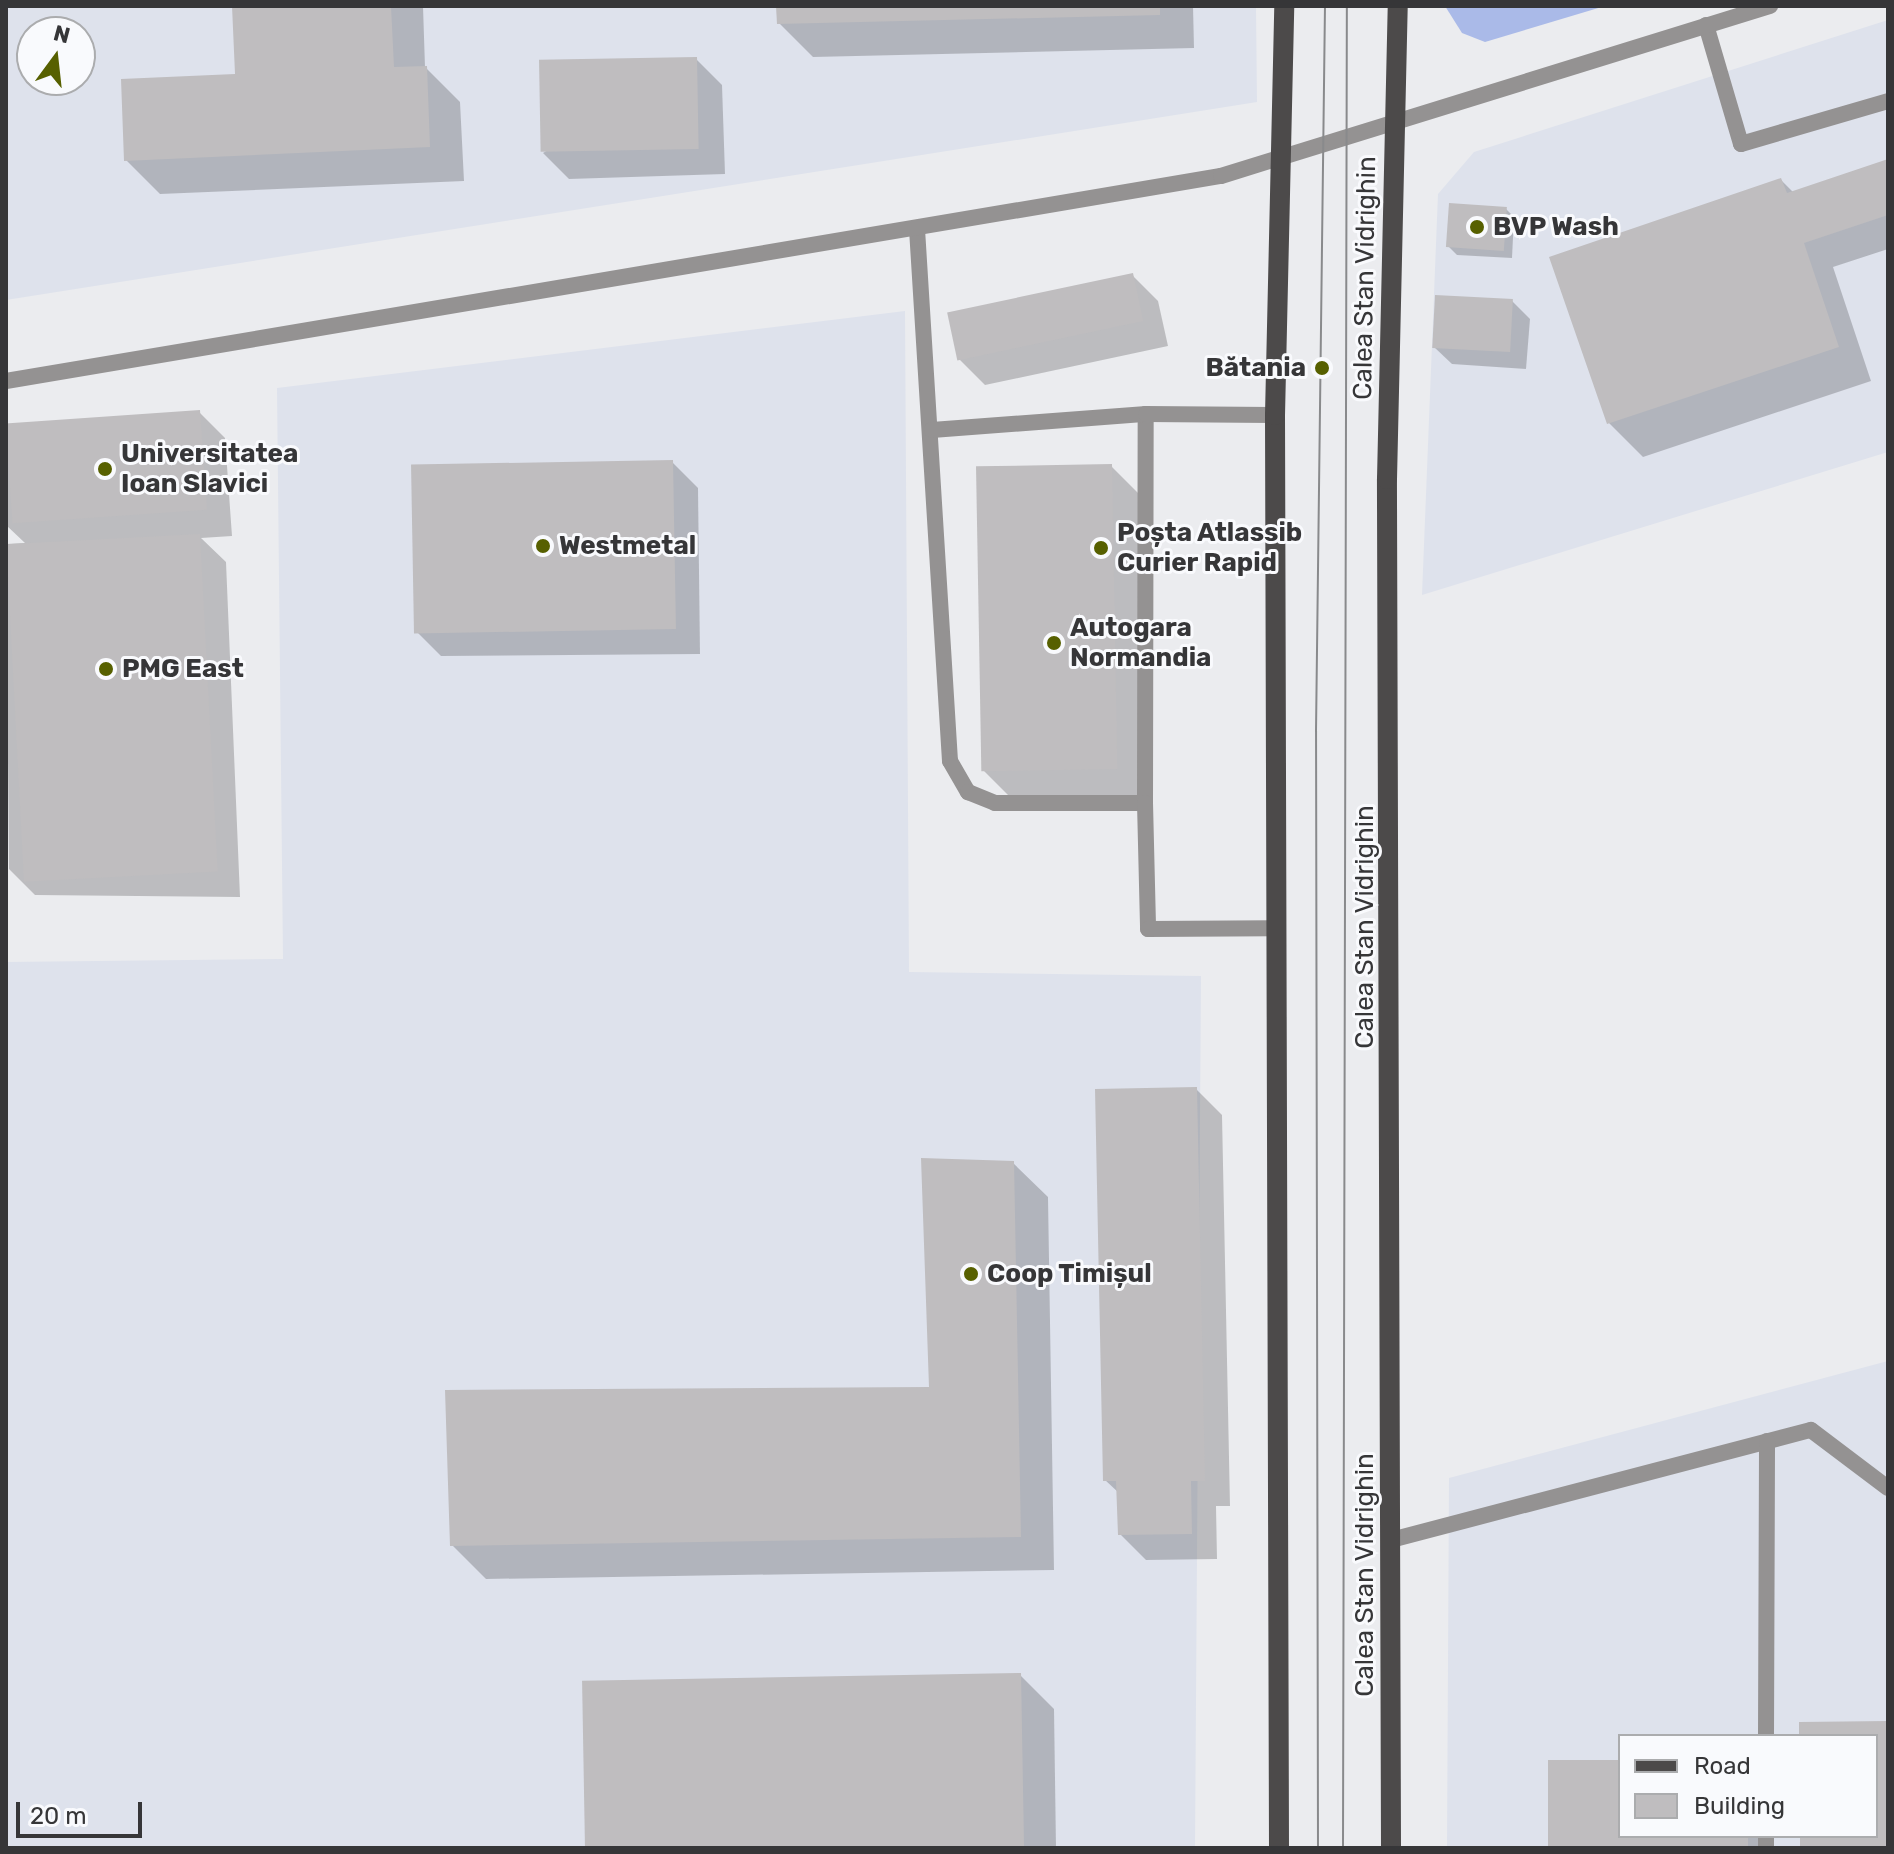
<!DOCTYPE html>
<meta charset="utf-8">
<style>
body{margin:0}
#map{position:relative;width:1894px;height:1854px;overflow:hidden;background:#ebecef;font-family:Rubik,sans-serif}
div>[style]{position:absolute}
.built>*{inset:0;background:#dee2ec}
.green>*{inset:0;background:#aabae8}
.shadow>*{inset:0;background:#0003}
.building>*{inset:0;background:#bfbdbf;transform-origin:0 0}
.service>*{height:16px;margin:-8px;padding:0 8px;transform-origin:8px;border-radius:8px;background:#949292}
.tertiary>*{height:16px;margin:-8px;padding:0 8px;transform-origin:8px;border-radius:8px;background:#949292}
.primary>*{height:20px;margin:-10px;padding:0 10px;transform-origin:10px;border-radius:10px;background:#4c4a4a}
.tram>*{height:2px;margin:-1px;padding:0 1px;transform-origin:1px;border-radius:1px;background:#898a8c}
.dots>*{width:22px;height:22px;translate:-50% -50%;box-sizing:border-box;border:4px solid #f9fafd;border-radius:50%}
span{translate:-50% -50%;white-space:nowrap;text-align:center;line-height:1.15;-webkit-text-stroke:6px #f9fafd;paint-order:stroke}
.poi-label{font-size:26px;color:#363638;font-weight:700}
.left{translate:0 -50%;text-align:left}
.right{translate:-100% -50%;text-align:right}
.street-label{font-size:26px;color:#363638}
.frame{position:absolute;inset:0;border:8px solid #363638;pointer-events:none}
.legend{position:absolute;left:1618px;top:1734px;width:260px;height:104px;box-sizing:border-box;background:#f9fafd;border:2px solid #abacae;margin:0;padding:10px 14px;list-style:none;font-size:24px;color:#363638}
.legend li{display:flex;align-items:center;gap:16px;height:40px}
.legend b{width:40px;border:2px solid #abacae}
.north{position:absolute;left:16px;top:16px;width:80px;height:80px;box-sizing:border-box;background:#f9fafd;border:2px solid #abacae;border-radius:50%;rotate:15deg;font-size:22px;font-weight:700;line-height:32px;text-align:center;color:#363638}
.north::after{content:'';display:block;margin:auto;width:28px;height:36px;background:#576000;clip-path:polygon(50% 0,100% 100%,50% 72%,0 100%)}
.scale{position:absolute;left:16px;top:1802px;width:126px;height:36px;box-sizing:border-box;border:4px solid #363638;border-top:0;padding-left:10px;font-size:24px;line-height:28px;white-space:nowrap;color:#363638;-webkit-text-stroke:6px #f9fafd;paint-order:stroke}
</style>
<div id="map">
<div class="built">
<i style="clip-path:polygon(evenodd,6px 6px,1256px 6px,1257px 102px,6px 300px,6px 6px,32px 32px,80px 32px,80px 80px,32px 80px,32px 32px)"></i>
<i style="clip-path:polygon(1888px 20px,1888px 452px,1422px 595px,1438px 194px,1474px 152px)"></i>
<i style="clip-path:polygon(905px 311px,909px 972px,1201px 976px,1195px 1848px,6px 1848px,6px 962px,283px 959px,277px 388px)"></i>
<i style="clip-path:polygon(evenodd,1888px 1361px,1888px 1848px,1447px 1848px,1449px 1478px,1888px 1361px,1620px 1736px,1876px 1736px,1876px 1836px,1620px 1836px,1620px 1736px)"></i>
</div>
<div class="green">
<i style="clip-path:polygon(1445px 6px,1605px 6px,1485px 42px,1462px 33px)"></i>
</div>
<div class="shadow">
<i style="clip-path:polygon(234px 6px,423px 6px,425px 67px,460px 102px,464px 181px,160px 194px,126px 160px,237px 76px)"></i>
<i style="clip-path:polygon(778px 6px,1193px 6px,1194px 48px,813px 57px,779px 23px)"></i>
<i style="clip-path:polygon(696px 59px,722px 85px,725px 174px,569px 179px,543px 153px)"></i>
<i style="clip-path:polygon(1888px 161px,1888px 249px,1833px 267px,1871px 381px,1643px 457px,1609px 423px,1781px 180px,1794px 193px)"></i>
<i style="clip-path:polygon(1506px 209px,1514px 217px,1512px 258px,1457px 255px,1448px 246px)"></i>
<i style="clip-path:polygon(1132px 275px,1158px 301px,1168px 346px,985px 385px,959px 359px)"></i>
<i style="clip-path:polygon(1512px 301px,1530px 319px,1526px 369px,1452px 364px,1434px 347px)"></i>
<i style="clip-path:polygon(199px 412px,225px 438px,232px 536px,201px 538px,226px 562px,240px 897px,35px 895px,9px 869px,6px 544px,25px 543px,6px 525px,6px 430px)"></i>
<i style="clip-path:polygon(672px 462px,698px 488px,700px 654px,441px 656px,415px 630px)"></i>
<i style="clip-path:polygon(1111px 466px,1145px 500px,1148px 802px,1016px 803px,982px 769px)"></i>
<i style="clip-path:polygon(1196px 1089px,1222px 1115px,1230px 1506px,1216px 1506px,1217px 1559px,1146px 1560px,1120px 1534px,1119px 1493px,1105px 1480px)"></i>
<i style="clip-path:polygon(1013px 1163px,1048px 1197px,1054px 1570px,486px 1579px,452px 1545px,931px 1389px)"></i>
<i style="clip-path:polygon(1020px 1675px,1054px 1709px,1056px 1848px,585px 1848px)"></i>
<i style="clip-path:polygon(1620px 1762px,1620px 1836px,1773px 1836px,1773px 1848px,1550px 1848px)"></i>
</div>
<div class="building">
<i style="clip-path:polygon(232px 6px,391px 6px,394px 67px,427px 66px,430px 147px,124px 161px,121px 79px,235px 74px)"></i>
<i style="clip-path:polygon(776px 6px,1160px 6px,1160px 15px,777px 24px)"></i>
<i style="left:697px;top:57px;width:92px;height:158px;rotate:89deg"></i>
<i style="clip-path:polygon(1888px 159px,1888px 215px,1804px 243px,1839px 347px,1607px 424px,1549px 257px,1781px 178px,1787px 193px)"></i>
<i style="left:1449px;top:203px;width:58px;height:44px;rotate:4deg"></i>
<i style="left:1133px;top:273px;width:49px;height:190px;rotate:78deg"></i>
<i style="left:1435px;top:295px;width:78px;height:53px;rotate:3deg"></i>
<i style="left:200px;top:410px;width:100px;height:195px;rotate:86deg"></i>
<i style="left:673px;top:460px;width:169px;height:262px;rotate:89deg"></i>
<i style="left:1112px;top:464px;width:305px;height:136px;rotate:89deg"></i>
<i style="left:200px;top:534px;width:338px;height:194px;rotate:87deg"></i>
<i style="clip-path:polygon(1197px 1087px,1205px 1481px,1191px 1481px,1192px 1534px,1118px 1535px,1116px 1481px,1103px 1481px,1095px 1089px)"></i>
<i style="clip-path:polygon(921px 1158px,1014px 1161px,1021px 1537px,450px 1546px,445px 1390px,929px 1387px)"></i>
<i style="left:1021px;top:1673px;width:175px;height:439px;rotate:89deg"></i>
<i style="clip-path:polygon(1888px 1721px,1888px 1848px,1800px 1848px,1800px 1836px,1876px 1836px,1876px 1736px,1799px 1736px,1799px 1722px)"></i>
<i style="clip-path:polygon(1548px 1760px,1620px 1760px,1620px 1836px,1748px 1836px,1748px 1848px,1548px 1848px)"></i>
</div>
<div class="service">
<i style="left:1706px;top:25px;width:124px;rotate:73.6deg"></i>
<i style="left:1741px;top:144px;width:153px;rotate:-16.3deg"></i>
<i style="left:917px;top:229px;width:533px;rotate:86.45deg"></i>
<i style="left:950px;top:761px;width:36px;rotate:60deg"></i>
<i style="left:968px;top:792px;width:29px;rotate:22deg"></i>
<i style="left:995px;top:803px;width:150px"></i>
<i style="left:1145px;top:803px;width:389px;rotate:-89.9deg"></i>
<i style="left:932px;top:430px;width:215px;rotate:-4.3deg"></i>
<i style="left:1146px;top:414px;width:129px;rotate:0.4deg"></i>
<i style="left:1145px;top:803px;width:126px;rotate:88.6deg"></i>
<i style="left:1148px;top:929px;width:129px;rotate:-0.4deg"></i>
<i style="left:1391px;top:1540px;width:434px;rotate:-14.7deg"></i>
<i style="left:1811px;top:1430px;width:96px;rotate:37deg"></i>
<i style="left:1766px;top:1736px;width:295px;rotate:-89.8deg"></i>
<i style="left:1766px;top:1848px;width:12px;rotate:-90deg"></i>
</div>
<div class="tertiary">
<i style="left:6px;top:381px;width:1232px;rotate:-9.58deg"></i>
<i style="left:1221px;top:176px;width:575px;rotate:-17.21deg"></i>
</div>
<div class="primary">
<i style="left:1279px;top:1848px;width:1433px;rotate:-90.16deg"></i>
<i style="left:1275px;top:415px;width:409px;rotate:-88.7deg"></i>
<i style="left:1391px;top:1848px;width:1369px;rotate:-90.17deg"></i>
<i style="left:1387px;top:479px;width:473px;rotate:-88.7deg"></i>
</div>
<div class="tram">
<i style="left:1318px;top:1848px;width:1117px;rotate:-90.1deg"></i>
<i style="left:1316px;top:731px;width:725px;rotate:-89.29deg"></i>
<i style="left:1343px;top:1848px;width:1842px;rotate:-89.88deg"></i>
</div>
<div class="dots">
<i style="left:1477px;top:227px;background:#576000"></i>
<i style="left:1322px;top:368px;background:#576000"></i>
<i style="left:105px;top:469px;background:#576000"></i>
<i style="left:543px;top:546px;background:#576000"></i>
<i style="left:1101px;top:548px;background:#576000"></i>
<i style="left:1054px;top:643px;background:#576000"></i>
<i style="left:106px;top:669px;background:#576000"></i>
<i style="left:971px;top:1274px;background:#576000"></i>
</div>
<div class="poi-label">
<span class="left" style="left:1493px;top:227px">BVP Wash</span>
<span class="right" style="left:1306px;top:368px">Bătania</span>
<span class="left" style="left:121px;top:469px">Universitatea<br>Ioan Slavici</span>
<span class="left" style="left:1117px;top:548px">Poșta Atlassib<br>Curier Rapid</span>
<span class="left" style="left:559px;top:546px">Westmetal</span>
<span class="left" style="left:1070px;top:643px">Autogara<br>Normandia</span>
<span class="left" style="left:122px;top:669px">PMG East</span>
<span class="left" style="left:987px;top:1274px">Coop Timișul</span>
</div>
<div class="street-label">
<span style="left:1365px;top:278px;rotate:-89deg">Calea Stan Vidrighin</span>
<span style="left:1365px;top:927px;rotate:-90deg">Calea Stan Vidrighin</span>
<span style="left:1365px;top:1575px;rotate:-90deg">Calea Stan Vidrighin</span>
</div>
<div class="frame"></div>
<ul class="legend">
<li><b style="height:10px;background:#4c4a4a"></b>Road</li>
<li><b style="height:22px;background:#bfbdbf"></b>Building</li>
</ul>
<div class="north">N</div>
<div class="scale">20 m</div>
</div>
